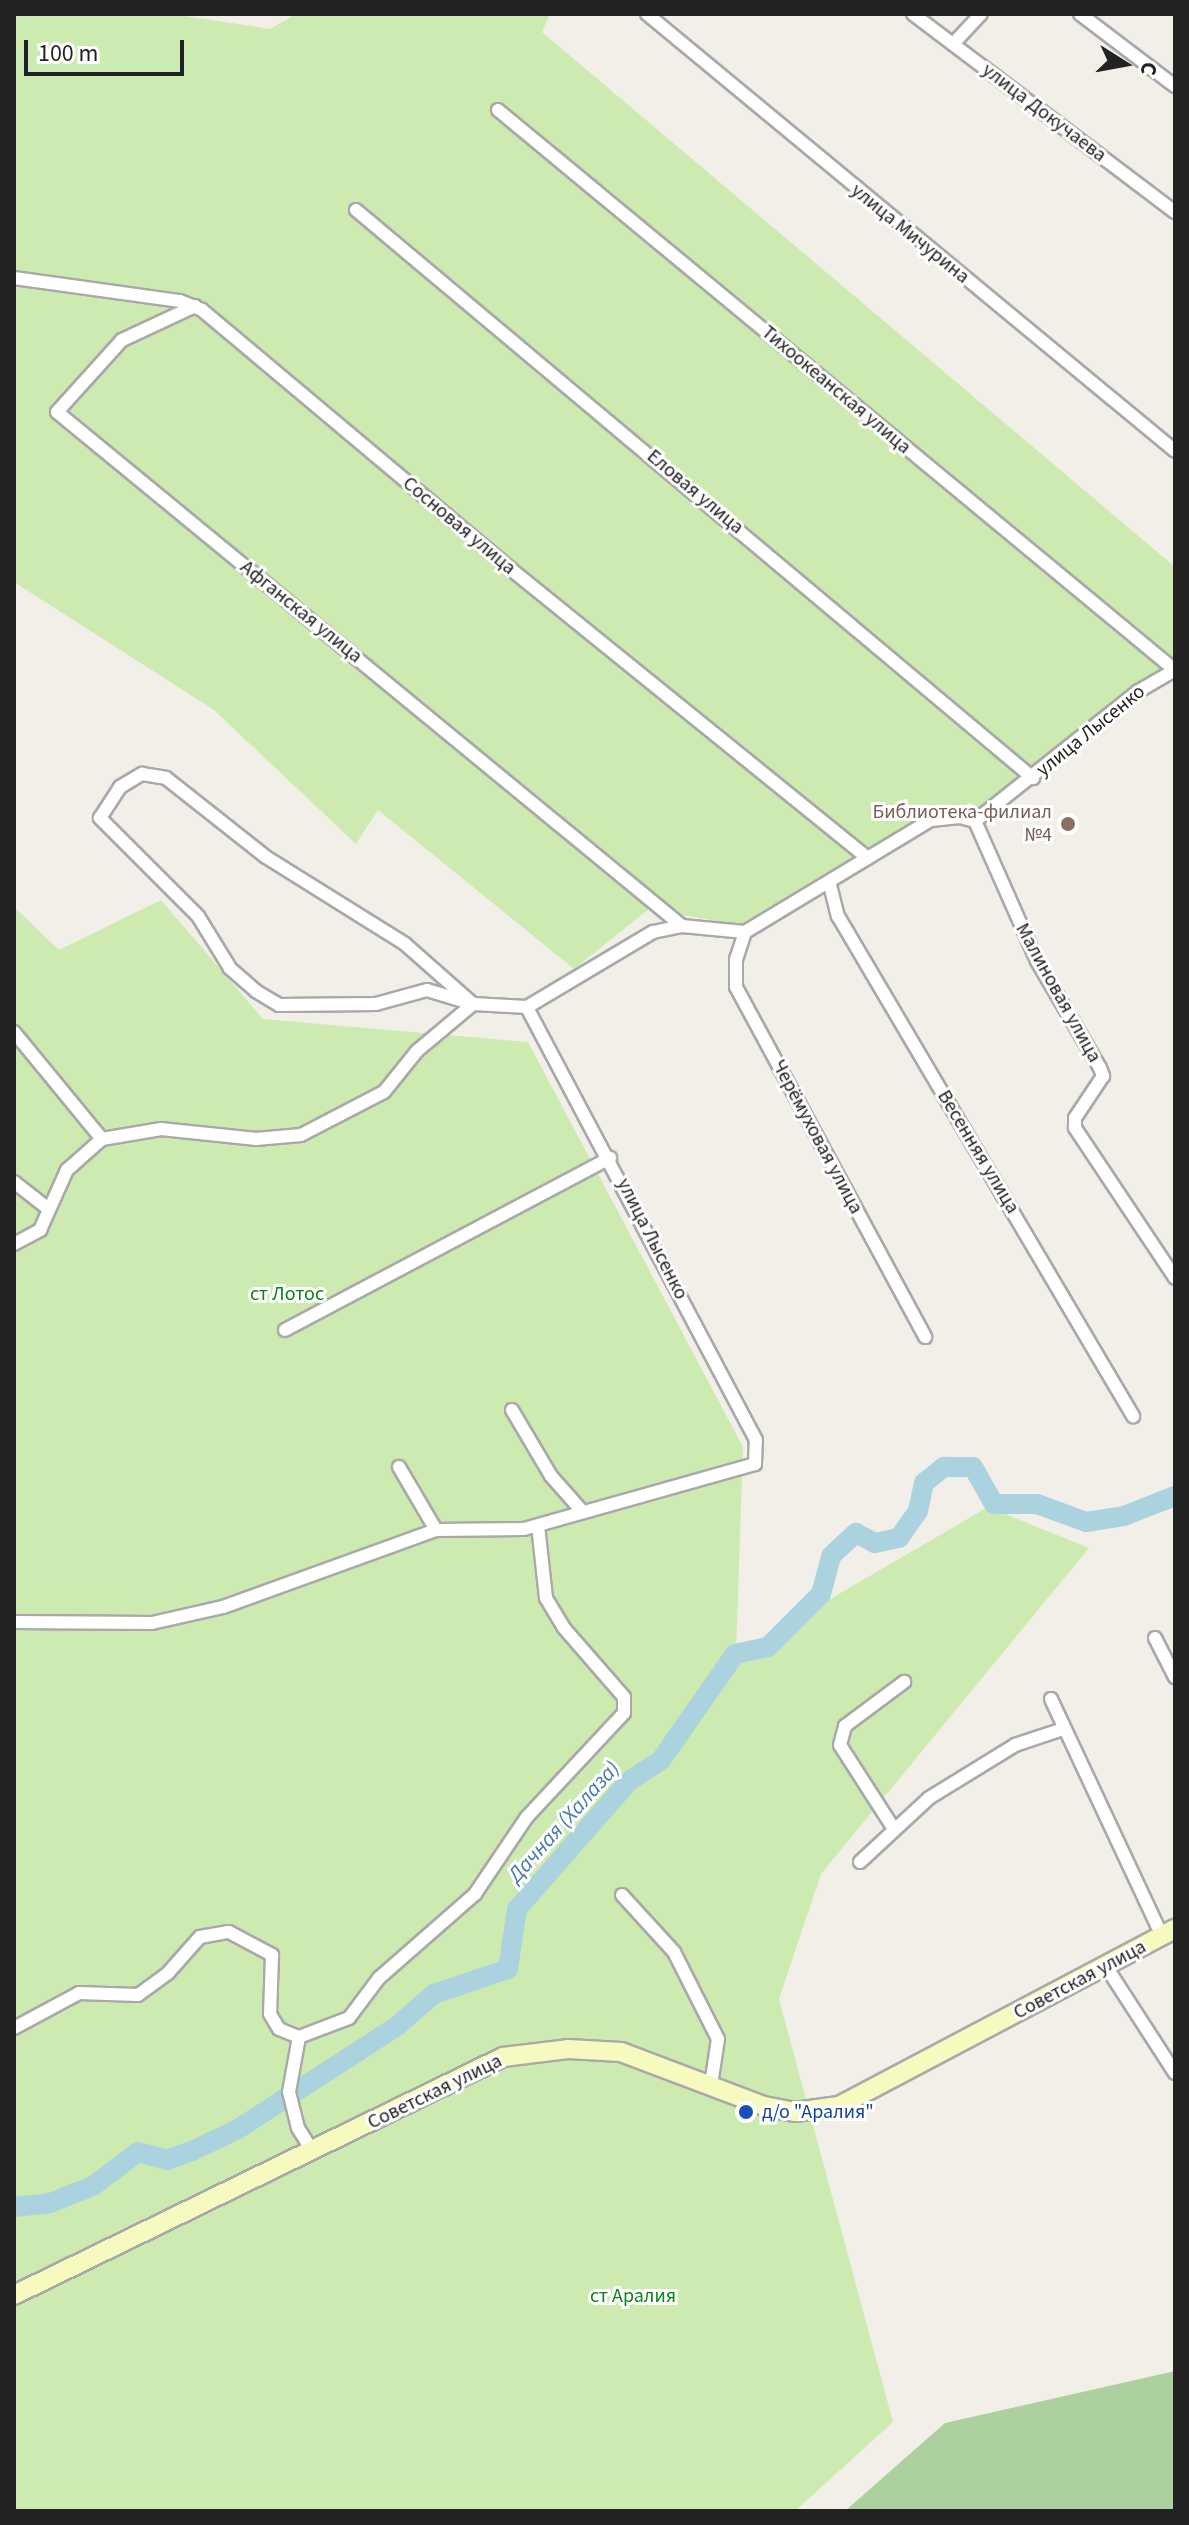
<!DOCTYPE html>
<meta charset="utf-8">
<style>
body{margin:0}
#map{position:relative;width:1189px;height:2525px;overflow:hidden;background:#f2efe9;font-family:"Source Sans 3",sans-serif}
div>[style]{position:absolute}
.grass>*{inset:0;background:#cdebb0}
.forest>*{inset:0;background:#add19e}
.river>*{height:20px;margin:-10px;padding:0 10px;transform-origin:10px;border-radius:10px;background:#aad3df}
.roads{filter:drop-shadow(2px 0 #a9a9a9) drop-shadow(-2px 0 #a9a9a9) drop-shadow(0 2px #a9a9a9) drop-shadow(0 -2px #a9a9a9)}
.street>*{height:12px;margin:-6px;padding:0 6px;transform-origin:6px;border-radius:6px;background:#fff}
.secondary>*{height:18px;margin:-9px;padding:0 9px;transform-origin:9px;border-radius:9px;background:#f7fabf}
.dots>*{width:22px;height:22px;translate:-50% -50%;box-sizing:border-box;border:4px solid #fff;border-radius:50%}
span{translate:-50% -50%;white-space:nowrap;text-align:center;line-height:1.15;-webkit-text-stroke:6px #fff;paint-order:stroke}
.street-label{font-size:20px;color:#222}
.education-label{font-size:20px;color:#785e54}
.right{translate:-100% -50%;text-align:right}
.park-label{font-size:20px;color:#0c8416}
.transit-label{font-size:20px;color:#164399}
.left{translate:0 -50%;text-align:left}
.water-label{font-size:22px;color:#4a7aab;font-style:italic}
.frame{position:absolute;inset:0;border:16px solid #222;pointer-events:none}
.north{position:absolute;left:1085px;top:24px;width:80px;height:80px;-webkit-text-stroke:6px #fff;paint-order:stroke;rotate:101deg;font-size:22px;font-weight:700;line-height:32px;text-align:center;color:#222}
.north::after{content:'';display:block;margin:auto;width:28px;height:36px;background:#222;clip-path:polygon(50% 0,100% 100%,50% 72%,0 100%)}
.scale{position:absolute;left:24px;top:40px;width:160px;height:36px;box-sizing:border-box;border:4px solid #222;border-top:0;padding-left:10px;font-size:24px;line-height:28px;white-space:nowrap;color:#222;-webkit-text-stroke:6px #fff;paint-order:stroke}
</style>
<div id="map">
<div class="grass">
<i style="clip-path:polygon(14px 14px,172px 14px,270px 29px,296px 14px,550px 14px,542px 32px,1175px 567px,1175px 660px,982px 816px,939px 806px,739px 925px,649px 909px,574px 969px,378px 810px,356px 844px,214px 710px,14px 582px)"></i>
<i style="clip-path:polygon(161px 900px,263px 1019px,528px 1042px,743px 1447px,736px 1654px,988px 1507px,1089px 1548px,821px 1874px,779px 1999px,893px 2422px,795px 2511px,14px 2511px,14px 907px,59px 950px)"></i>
</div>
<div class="forest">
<i style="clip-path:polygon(1175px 2371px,1175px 2511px,845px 2511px,945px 2423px)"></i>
</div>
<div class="river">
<i style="left:14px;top:2207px;width:36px;rotate:-6deg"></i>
<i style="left:50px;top:2203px;width:46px;rotate:-21.6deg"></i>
<i style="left:93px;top:2186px;width:56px;rotate:-37.1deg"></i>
<i style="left:138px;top:2152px;width:30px;rotate:15deg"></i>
<i style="left:167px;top:2160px;width:27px;rotate:-20deg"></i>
<i style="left:192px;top:2151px;width:51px;rotate:-25.6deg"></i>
<i style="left:238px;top:2129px;width:189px;rotate:-32.9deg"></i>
<i style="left:397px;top:2026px;width:49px;rotate:-40.9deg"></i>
<i style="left:434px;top:1994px;width:78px;rotate:-18.7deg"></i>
<i style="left:508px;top:1969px;width:61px;rotate:-81.5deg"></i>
<i style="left:517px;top:1909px;width:170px;rotate:-48.8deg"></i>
<i style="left:629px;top:1781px;width:38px;rotate:-33deg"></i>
<i style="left:661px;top:1760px;width:129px;rotate:-55.1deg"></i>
<i style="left:735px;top:1654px;width:34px;rotate:-12deg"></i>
<i style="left:768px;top:1647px;width:75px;rotate:-45deg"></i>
<i style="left:821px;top:1594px;width:39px;rotate:-75deg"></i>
<i style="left:831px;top:1556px;width:34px;rotate:-43deg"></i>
<i style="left:856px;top:1533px;width:21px;rotate:28deg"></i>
<i style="left:875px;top:1543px;width:25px;rotate:-12deg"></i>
<i style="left:899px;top:1538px;width:33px;rotate:-55deg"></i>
<i style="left:918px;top:1511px;width:29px;rotate:-78deg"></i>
<i style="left:924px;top:1483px;width:26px;rotate:-39deg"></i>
<i style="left:944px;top:1467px;width:29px"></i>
<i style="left:973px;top:1467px;width:43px;rotate:60.4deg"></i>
<i style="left:994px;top:1504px;width:43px"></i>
<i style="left:1037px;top:1504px;width:52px;rotate:20.2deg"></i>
<i style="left:1086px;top:1522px;width:38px;rotate:-9deg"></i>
<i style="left:1124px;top:1516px;width:55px;rotate:-21.4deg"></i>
</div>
<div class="roads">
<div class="street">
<i style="left:647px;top:14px;width:685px;rotate:39.61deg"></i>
<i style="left:913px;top:14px;width:328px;rotate:37.1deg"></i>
<i style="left:1080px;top:14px;width:119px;rotate:37.2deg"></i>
<i style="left:953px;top:44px;width:41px;rotate:-47deg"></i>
<i style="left:498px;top:110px;width:879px;rotate:39.6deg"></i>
<i style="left:356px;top:210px;width:884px;rotate:40deg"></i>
<i style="left:14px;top:278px;width:168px;rotate:7.9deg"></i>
<i style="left:180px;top:301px;width:24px;rotate:22deg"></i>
<i style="left:202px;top:310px;width:398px;rotate:40deg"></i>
<i style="left:507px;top:566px;width:464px;rotate:39deg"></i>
<i style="left:195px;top:306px;width:81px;rotate:155deg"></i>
<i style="left:122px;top:340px;width:97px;rotate:132.1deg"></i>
<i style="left:57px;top:412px;width:809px;rotate:39.43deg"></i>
<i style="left:142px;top:774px;width:24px;rotate:9deg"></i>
<i style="left:166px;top:778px;width:127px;rotate:38.3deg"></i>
<i style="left:266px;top:857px;width:164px;rotate:32deg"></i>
<i style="left:405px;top:944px;width:91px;rotate:41.4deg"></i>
<i style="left:473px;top:1004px;width:48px;rotate:-163.1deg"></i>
<i style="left:427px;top:990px;width:53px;rotate:164.6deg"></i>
<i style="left:376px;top:1004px;width:97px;rotate:179.4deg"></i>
<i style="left:279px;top:1005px;width:27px;rotate:-149deg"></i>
<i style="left:256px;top:991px;width:35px;rotate:-139deg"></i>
<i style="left:230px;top:968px;width:61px;rotate:-121.6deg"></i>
<i style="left:198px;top:916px;width:139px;rotate:-135deg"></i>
<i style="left:100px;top:818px;width:37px;rotate:-57deg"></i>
<i style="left:120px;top:787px;width:26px;rotate:-31deg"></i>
<i style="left:975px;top:821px;width:153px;rotate:66.1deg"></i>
<i style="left:1037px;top:961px;width:124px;rotate:59.5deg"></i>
<i style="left:1100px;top:1068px;width:9px;rotate:69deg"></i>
<i style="left:1103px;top:1076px;width:50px;rotate:123.7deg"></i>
<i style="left:1075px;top:1118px;width:10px;rotate:90deg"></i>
<i style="left:1075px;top:1128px;width:180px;rotate:56.3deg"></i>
<i style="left:830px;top:885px;width:32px;rotate:76deg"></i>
<i style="left:838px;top:916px;width:581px;rotate:59.46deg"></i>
<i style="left:745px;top:932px;width:28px;rotate:108deg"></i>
<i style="left:736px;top:959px;width:28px;rotate:90deg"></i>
<i style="left:736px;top:987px;width:398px;rotate:61.6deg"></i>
<i style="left:14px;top:1032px;width:139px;rotate:50.6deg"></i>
<i style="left:14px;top:1182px;width:41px;rotate:38deg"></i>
<i style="left:14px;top:1244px;width:30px;rotate:-28deg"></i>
<i style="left:40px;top:1230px;width:66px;rotate:-65.8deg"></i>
<i style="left:67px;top:1170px;width:47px;rotate:-41.5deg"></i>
<i style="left:102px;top:1139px;width:60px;rotate:-9.6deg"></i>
<i style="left:161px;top:1129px;width:96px;rotate:6deg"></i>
<i style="left:256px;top:1139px;width:45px;rotate:-5.1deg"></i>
<i style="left:301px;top:1135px;width:93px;rotate:-27.4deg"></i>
<i style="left:384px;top:1092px;width:53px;rotate:-51.2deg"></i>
<i style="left:417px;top:1051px;width:73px;rotate:-40deg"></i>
<i style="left:473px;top:1004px;width:54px;rotate:3.2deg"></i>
<i style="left:285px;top:1330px;width:368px;rotate:-27.9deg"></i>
<i style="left:512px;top:1410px;width:77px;rotate:59.4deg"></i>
<i style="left:551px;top:1476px;width:48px;rotate:48.4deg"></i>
<i style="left:399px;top:1467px;width:73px;rotate:59.6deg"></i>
<i style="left:14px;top:1622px;width:138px;rotate:0.4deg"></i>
<i style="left:152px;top:1623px;width:73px;rotate:-12.7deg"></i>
<i style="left:223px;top:1607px;width:226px;rotate:-19.9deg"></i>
<i style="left:436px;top:1530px;width:88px;rotate:-0.7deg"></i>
<i style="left:524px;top:1529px;width:240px;rotate:-15.7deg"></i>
<i style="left:755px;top:1464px;width:24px;rotate:-88deg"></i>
<i style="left:756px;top:1440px;width:490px;rotate:-117.9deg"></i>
<i style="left:527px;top:1007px;width:147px;rotate:-30.8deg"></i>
<i style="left:653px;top:932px;width:30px;rotate:-12deg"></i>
<i style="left:682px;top:926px;width:63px;rotate:5.4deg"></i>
<i style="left:745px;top:932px;width:217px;rotate:-31.1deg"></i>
<i style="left:931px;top:820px;width:29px;rotate:-6deg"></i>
<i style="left:960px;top:817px;width:16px;rotate:15deg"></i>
<i style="left:975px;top:821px;width:207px;rotate:-38.5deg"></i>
<i style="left:1137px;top:692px;width:44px;rotate:-30.1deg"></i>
<i style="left:1155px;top:1638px;width:44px;rotate:62.9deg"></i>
<i style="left:1051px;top:1699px;width:262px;rotate:64.9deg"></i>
<i style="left:892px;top:1826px;width:96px;rotate:-122.7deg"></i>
<i style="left:840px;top:1745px;width:20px;rotate:-75deg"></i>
<i style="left:845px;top:1726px;width:74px;rotate:-36.7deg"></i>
<i style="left:860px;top:1862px;width:94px;rotate:-42.8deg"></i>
<i style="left:929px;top:1798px;width:101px;rotate:-31.6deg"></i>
<i style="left:1015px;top:1745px;width:51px;rotate:-18.4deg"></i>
<i style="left:622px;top:1895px;width:77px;rotate:47.6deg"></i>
<i style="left:674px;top:1952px;width:97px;rotate:63.2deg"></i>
<i style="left:718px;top:2039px;width:47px;rotate:98.7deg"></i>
<i style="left:1107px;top:1968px;width:125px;rotate:57.1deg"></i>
<i style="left:14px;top:2028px;width:74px;rotate:-28.3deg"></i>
<i style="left:79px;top:1993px;width:59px;rotate:1.9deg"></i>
<i style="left:138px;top:1995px;width:37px;rotate:-36deg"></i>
<i style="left:168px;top:1973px;width:48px;rotate:-48.4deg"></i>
<i style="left:200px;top:1937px;width:29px;rotate:-10deg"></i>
<i style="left:229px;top:1932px;width:49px;rotate:28.1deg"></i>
<i style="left:272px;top:1955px;width:59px;rotate:91.9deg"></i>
<i style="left:270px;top:2014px;width:17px;rotate:59deg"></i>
<i style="left:279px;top:2029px;width:22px;rotate:22deg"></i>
<i style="left:313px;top:2152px;width:28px;rotate:-122deg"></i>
<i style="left:298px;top:2128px;width:37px;rotate:-104deg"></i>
<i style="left:289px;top:2092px;width:56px;rotate:-79.7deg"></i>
<i style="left:299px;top:2037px;width:53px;rotate:-20.8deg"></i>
<i style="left:349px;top:2018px;width:50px;rotate:-53.1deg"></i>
<i style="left:379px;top:1978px;width:128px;rotate:-41.2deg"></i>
<i style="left:475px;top:1894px;width:93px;rotate:-56deg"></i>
<i style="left:527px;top:1817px;width:142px;rotate:-47deg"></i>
<i style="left:624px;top:1713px;width:16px;rotate:-90deg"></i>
<i style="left:624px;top:1697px;width:91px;rotate:-131deg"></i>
<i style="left:564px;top:1628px;width:35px;rotate:-121deg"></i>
<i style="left:546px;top:1598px;width:72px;rotate:-96.3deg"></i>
</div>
<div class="secondary">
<i style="left:14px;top:2295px;width:544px;rotate:-25.95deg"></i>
<i style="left:503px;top:2057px;width:65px;rotate:-7deg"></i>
<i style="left:568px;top:2049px;width:53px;rotate:3.2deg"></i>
<i style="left:621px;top:2052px;width:153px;rotate:20.7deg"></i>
<i style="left:764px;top:2106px;width:32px;rotate:11deg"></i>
<i style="left:795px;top:2112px;width:44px;rotate:-7.8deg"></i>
<i style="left:839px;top:2106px;width:380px;rotate:-27.8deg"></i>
</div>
</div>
<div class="dots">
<i style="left:1068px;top:824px;background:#8d6e63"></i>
<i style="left:746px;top:2112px;background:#1a4fb4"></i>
</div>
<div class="street-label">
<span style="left:1044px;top:113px;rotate:37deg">улица Докучаева</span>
<span style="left:910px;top:234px;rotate:39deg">улица Мичурина</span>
<span style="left:836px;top:390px;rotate:40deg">Тихоокеанская улица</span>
<span style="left:695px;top:492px;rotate:40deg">Еловая улица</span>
<span style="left:459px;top:526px;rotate:40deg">Сосновая улица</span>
<span style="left:301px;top:612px;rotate:39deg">Афганская улица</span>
<span style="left:1091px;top:731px;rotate:-39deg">улица Лысенко</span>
<span style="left:1058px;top:993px;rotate:61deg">Малиновая улица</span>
<span style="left:817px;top:1137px;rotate:62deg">Черёмуховая улица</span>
<span style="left:978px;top:1152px;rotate:59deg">Весенняя улица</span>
<span style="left:652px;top:1239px;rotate:63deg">улица Лысенко</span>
<span style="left:1080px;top:1980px;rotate:-28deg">Советская улица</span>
<span style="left:435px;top:2092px;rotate:-26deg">Советская улица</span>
</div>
<div class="education-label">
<span class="right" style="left:1052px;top:824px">Библиотека-филиал<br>№4</span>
</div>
<div class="park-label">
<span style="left:287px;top:1294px">ст Лотос</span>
<span style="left:633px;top:2296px">ст Аралия</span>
</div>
<div class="transit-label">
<span class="left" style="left:762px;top:2112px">д/о "Аралия"</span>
</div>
<div class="water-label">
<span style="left:564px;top:1822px;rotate:-48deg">Дачная (Халаза)</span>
</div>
<div class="frame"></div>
<div class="north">С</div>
<div class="scale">100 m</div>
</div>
